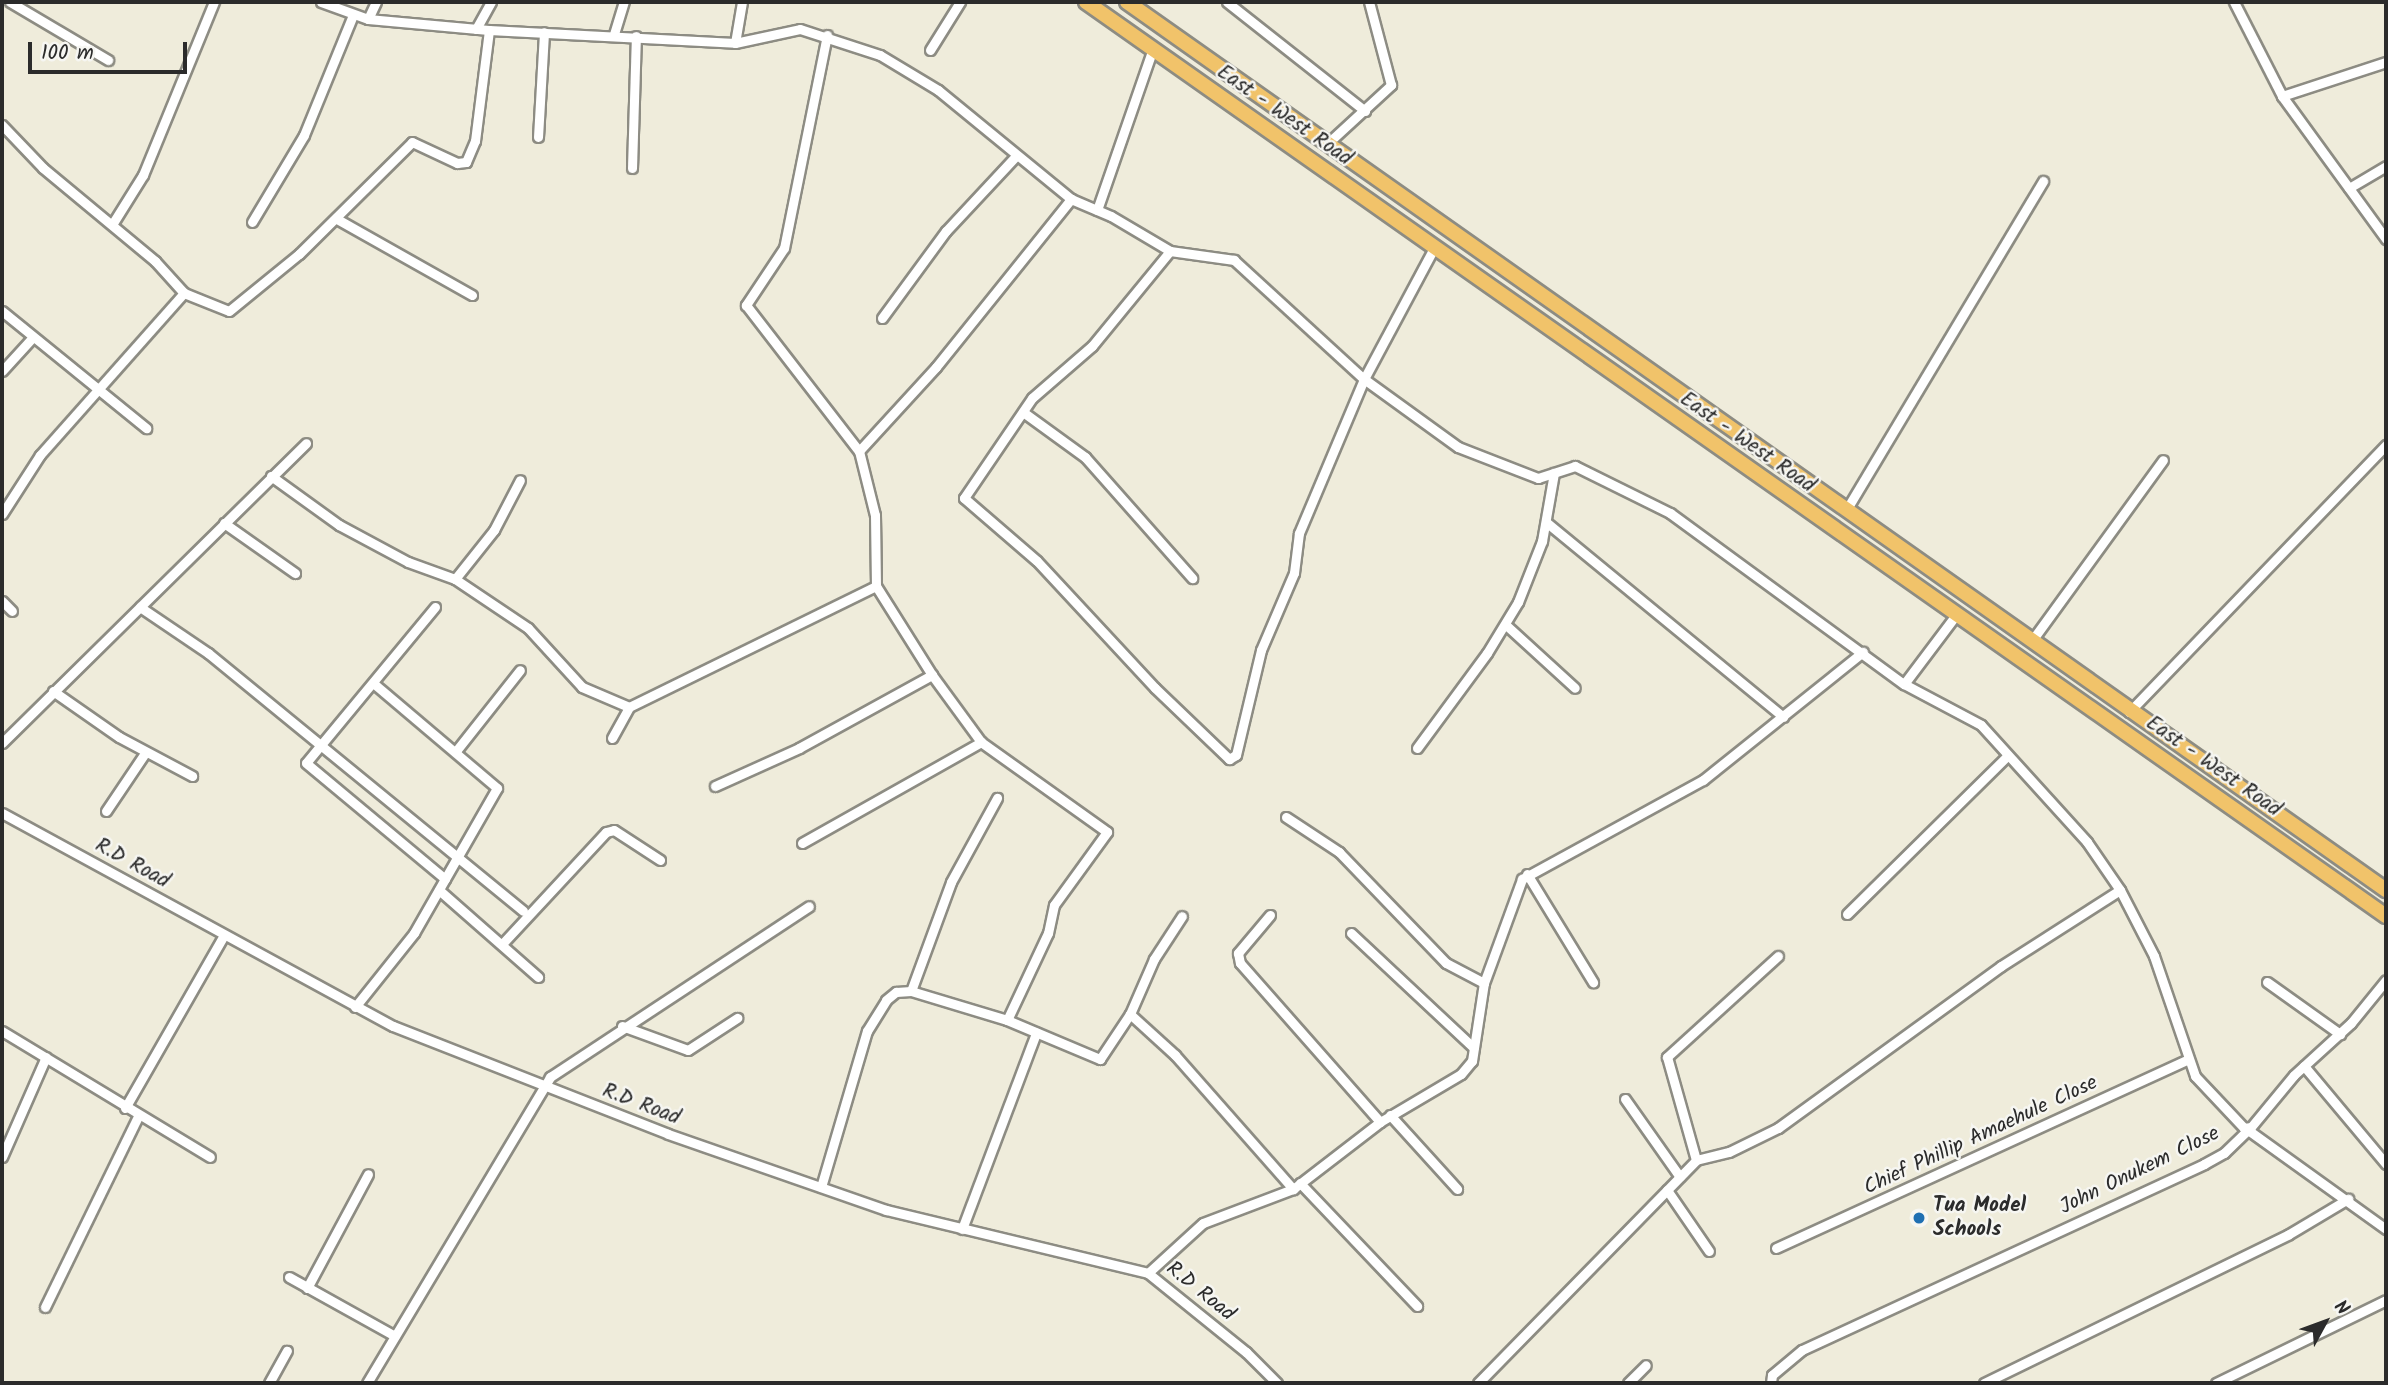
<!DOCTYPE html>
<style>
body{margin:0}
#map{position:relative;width:2388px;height:1385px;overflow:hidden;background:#efecdb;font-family:Kalam,sans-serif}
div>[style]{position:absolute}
.roads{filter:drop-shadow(2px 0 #8d8c83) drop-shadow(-2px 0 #8d8c83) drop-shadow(0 2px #8d8c83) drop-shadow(0 -2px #8d8c83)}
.minor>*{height:9px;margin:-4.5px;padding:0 4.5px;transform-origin:4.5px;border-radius:4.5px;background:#fff}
.primary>*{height:14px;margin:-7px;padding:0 7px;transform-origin:7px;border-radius:7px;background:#f1c36a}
.dots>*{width:19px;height:19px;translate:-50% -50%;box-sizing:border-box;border:4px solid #f6f6f2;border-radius:50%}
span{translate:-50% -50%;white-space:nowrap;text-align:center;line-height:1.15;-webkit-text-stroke:5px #f6f6f2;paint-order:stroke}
.street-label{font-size:21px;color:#2b2b2b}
.poi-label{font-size:21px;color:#2b2b2b;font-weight:700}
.left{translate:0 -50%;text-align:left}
.frame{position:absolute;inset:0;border:4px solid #2b2b2b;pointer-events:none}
.north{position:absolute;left:2290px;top:1287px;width:70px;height:70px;-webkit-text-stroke:5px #f6f6f2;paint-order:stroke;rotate:49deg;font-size:19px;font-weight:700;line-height:28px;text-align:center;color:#2b2b2b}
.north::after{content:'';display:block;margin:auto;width:24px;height:32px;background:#2b2b2b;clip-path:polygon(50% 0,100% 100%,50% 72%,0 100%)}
.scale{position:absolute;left:28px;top:42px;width:159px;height:32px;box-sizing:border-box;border:4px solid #2b2b2b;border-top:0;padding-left:9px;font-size:21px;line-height:24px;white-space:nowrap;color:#2b2b2b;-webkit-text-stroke:5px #f6f6f2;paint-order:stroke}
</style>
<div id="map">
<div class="roads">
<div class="minor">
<i style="left:10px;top:2px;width:114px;rotate:30.6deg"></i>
<i style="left:321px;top:2px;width:50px;rotate:19.9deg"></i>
<i style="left:368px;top:19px;width:121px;rotate:5.2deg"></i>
<i style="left:489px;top:30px;width:246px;rotate:3deg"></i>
<i style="left:735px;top:43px;width:66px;rotate:-12.2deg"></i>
<i style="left:800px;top:29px;width:84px;rotate:18deg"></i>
<i style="left:880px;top:55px;width:68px;rotate:31.1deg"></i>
<i style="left:938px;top:90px;width:172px;rotate:39.3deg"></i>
<i style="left:1071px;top:199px;width:43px;rotate:23deg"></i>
<i style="left:1111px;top:216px;width:69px;rotate:30.7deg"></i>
<i style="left:1170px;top:251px;width:65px;rotate:8deg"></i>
<i style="left:1234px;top:260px;width:176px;rotate:42.5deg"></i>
<i style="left:1364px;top:379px;width:116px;rotate:35.9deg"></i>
<i style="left:1458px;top:447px;width:86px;rotate:21.2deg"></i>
<i style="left:1538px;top:478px;width:39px;rotate:-18deg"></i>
<i style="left:1575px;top:466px;width:106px;rotate:26.3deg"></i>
<i style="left:1670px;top:513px;width:290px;rotate:36.2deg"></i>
<i style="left:1904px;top:684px;width:87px;rotate:28deg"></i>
<i style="left:1981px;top:725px;width:158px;rotate:47.8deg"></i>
<i style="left:2087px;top:842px;width:58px;rotate:55.5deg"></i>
<i style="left:2120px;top:890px;width:74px;rotate:62.7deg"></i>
<i style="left:2154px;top:956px;width:127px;rotate:71.1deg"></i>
<i style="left:2195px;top:1076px;width:71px;rotate:46.7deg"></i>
<i style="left:2244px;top:1128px;width:7px;rotate:-8deg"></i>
<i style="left:2251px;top:1127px;width:67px;rotate:-50.4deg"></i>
<i style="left:2294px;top:1075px;width:77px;rotate:-42.4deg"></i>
<i style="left:2351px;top:1023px;width:55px;rotate:-50.9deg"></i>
<i style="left:1227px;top:2px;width:176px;rotate:38.3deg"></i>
<i style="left:2234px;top:2px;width:106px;rotate:62.9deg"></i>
<i style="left:2282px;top:96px;width:177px;rotate:54deg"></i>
<i style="left:368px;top:19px;width:19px;rotate:-65deg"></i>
<i style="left:476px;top:29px;width:31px;rotate:-61deg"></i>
<i style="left:614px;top:34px;width:34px;rotate:-73deg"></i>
<i style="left:827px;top:35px;width:217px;rotate:101.4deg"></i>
<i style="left:784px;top:248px;width:69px;rotate:123.7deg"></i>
<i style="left:746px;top:305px;width:185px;rotate:52.3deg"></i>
<i style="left:859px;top:451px;width:66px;rotate:76deg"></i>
<i style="left:875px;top:515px;width:71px;rotate:89.2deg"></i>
<i style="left:876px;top:586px;width:105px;rotate:57.8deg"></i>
<i style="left:932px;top:675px;width:83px;rotate:53.8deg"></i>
<i style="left:981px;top:742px;width:155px;rotate:35.5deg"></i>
<i style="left:1107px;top:832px;width:90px;rotate:126deg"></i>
<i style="left:1054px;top:905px;width:29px;rotate:102deg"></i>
<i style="left:1048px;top:933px;width:96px;rotate:115.2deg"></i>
<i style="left:735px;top:43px;width:42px;rotate:-80.3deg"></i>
<i style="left:930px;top:50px;width:57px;rotate:-58deg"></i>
<i style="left:2282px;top:96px;width:109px;rotate:-18.1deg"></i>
<i style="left:2px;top:125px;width:59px;rotate:46.4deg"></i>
<i style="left:43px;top:168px;width:146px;rotate:39.7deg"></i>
<i style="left:155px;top:261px;width:43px;rotate:47.8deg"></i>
<i style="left:184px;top:293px;width:48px;rotate:21.8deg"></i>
<i style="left:229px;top:311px;width:90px;rotate:-39.2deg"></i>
<i style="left:299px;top:254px;width:159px;rotate:-44.7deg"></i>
<i style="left:412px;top:142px;width:50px;rotate:25deg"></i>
<i style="left:457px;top:163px;width:9px;rotate:-6deg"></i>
<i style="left:466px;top:162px;width:23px;rotate:-67deg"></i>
<i style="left:475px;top:141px;width:112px;rotate:-82.8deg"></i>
<i style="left:538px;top:137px;width:105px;rotate:-86.7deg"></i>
<i style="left:1328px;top:143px;width:86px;rotate:-42.6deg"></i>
<i style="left:1391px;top:85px;width:86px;rotate:-104.8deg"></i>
<i style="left:632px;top:168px;width:132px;rotate:-88.3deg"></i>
<i style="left:2349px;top:188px;width:43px;rotate:-30.7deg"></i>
<i style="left:1097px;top:210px;width:171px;rotate:-70.9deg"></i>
<i style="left:337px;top:219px;width:155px;rotate:29.4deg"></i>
<i style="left:252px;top:222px;width:101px;rotate:-59.1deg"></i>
<i style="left:304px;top:135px;width:130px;rotate:-67.8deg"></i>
<i style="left:113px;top:223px;width:57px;rotate:-58deg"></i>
<i style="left:143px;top:175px;width:187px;rotate:-67.7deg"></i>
<i style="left:1170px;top:251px;width:123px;rotate:129.4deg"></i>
<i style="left:1092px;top:346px;width:79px;rotate:139.1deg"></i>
<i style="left:1032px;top:398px;width:121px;rotate:124.2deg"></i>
<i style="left:964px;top:498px;width:96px;rotate:40.8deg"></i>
<i style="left:1037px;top:561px;width:173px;rotate:47.1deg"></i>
<i style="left:1155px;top:688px;width:103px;rotate:43.8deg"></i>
<i style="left:1229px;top:759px;width:8px;rotate:-30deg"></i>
<i style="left:1236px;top:755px;width:108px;rotate:-76.6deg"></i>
<i style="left:1261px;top:650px;width:84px;rotate:-66.8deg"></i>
<i style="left:1294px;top:573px;width:40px;rotate:-82.9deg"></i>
<i style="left:1299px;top:533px;width:167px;rotate:-67.1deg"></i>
<i style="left:1364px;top:379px;width:149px;rotate:-61.9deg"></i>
<i style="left:2px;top:311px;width:186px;rotate:39.1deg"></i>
<i style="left:882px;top:318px;width:108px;rotate:-53.7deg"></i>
<i style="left:946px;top:231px;width:101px;rotate:-47deg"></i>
<i style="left:2px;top:371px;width:46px;rotate:-47.6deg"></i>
<i style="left:1023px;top:412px;width:77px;rotate:36deg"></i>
<i style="left:1085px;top:457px;width:162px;rotate:48.5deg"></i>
<i style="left:859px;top:451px;width:114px;rotate:-47.5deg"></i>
<i style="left:936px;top:367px;width:216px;rotate:-51.2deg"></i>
<i style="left:271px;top:476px;width:84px;rotate:35.8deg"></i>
<i style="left:339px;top:525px;width:78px;rotate:28.2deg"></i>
<i style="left:408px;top:562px;width:50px;rotate:19.9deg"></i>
<i style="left:455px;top:579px;width:88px;rotate:33.9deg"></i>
<i style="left:528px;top:628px;width:80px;rotate:47.5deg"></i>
<i style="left:582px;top:687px;width:51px;rotate:23.1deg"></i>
<i style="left:1848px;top:507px;width:380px;rotate:-59.1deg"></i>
<i style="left:2px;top:514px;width:70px;rotate:-57.2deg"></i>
<i style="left:40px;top:455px;width:217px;rotate:-48.4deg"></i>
<i style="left:1546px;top:522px;width:307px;rotate:39.4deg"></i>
<i style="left:224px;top:523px;width:87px;rotate:35.2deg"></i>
<i style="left:455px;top:579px;width:63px;rotate:-51.5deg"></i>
<i style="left:494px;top:530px;width:56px;rotate:-62.5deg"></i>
<i style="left:2px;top:601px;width:14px;rotate:45deg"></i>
<i style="left:140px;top:607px;width:82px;rotate:34.1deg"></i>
<i style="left:208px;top:653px;width:407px;rotate:39.3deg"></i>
<i style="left:435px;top:607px;width:202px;rotate:129.6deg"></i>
<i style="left:306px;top:763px;width:181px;rotate:39.8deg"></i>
<i style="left:1506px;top:625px;width:93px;rotate:42.4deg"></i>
<i style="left:2033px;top:639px;width:221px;rotate:-54deg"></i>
<i style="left:1904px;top:684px;width:86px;rotate:-53deg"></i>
<i style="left:53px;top:691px;width:80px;rotate:34.9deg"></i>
<i style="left:119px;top:737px;width:83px;rotate:28.1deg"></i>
<i style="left:2129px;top:712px;width:371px;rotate:-46.1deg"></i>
<i style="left:612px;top:738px;width:35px;rotate:-61deg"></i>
<i style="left:629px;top:707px;width:275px;rotate:-26.1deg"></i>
<i style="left:2px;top:743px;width:427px;rotate:-44.6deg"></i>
<i style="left:1417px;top:748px;width:118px;rotate:-53.6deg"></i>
<i style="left:1487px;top:653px;width:60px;rotate:-58.7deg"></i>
<i style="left:1518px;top:602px;width:66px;rotate:-68.5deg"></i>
<i style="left:1542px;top:541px;width:69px;rotate:-80deg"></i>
<i style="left:456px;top:751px;width:103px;rotate:-51.7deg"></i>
<i style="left:715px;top:786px;width:92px;rotate:-24.3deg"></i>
<i style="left:799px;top:748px;width:152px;rotate:-28.8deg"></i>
<i style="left:106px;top:811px;width:70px;rotate:-56.1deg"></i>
<i style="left:2px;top:813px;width:445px;rotate:28.6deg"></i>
<i style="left:393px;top:1026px;width:295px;rotate:21.4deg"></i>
<i style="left:668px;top:1134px;width:231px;rotate:19.2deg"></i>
<i style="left:886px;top:1210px;width:269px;rotate:13.5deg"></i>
<i style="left:1148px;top:1273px;width:126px;rotate:38.9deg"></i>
<i style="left:1246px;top:1352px;width:44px;rotate:45deg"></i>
<i style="left:1286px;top:817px;width:64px;rotate:33.4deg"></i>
<i style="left:1339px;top:852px;width:154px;rotate:46.1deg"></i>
<i style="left:1446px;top:963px;width:43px;rotate:27.8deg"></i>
<i style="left:802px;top:843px;width:206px;rotate:-29.4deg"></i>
<i style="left:1527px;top:874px;width:127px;rotate:58.6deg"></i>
<i style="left:439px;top:890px;width:132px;rotate:41.3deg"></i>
<i style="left:1847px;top:914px;width:223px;rotate:-44.6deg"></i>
<i style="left:1270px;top:915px;width:50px;rotate:130.1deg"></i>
<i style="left:1238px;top:953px;width:10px;rotate:79deg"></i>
<i style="left:1240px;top:963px;width:212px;rotate:48.6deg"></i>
<i style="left:1351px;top:933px;width:168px;rotate:43.1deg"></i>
<i style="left:502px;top:944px;width:153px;rotate:-47.1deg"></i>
<i style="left:606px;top:832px;width:8px;rotate:-14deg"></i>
<i style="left:614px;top:830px;width:55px;rotate:33.1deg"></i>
<i style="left:2267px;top:982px;width:90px;rotate:35.5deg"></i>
<i style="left:911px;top:991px;width:116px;rotate:-69.8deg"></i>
<i style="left:951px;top:882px;width:96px;rotate:-61.3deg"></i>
<i style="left:355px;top:1007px;width:95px;rotate:-51.4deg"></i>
<i style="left:414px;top:933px;width:167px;rotate:-60.2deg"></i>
<i style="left:497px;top:788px;width:162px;rotate:-139.7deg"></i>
<i style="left:1130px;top:1014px;width:61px;rotate:42.3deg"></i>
<i style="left:1175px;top:1055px;width:179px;rotate:48.6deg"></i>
<i style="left:622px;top:1026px;width:70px;rotate:20deg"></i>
<i style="left:688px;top:1050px;width:59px;rotate:-33.1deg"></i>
<i style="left:2px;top:1031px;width:243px;rotate:31.2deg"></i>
<i style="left:2304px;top:1066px;width:128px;rotate:50.1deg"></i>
<i style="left:1625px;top:1099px;width:95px;rotate:54.8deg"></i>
<i style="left:125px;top:1108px;width:199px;rotate:-60.2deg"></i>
<i style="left:1390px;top:1115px;width:100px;rotate:47.8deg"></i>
<i style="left:2px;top:1157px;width:109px;rotate:-66.3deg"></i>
<i style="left:1696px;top:1160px;width:107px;rotate:-105.7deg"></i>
<i style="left:1667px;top:1057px;width:150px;rotate:-42.3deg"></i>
<i style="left:1300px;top:1183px;width:170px;rotate:46.4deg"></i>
<i style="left:821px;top:1187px;width:163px;rotate:-73.6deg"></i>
<i style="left:867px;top:1031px;width:36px;rotate:-58deg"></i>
<i style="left:886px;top:1000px;width:13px;rotate:-39deg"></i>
<i style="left:896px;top:992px;width:15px;rotate:-4deg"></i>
<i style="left:911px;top:991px;width:100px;rotate:16.8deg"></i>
<i style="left:1007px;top:1020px;width:101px;rotate:22.8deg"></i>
<i style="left:1100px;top:1059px;width:54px;rotate:-56.3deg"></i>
<i style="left:1130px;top:1014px;width:60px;rotate:-66.4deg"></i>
<i style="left:1154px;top:959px;width:51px;rotate:-56.9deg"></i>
<i style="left:1667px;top:1190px;width:74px;rotate:55.5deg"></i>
<i style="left:962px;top:1229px;width:210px;rotate:-69.3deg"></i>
<i style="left:1776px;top:1248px;width:453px;rotate:-24.6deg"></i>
<i style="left:1148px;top:1273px;width:74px;rotate:-42.3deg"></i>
<i style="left:1203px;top:1223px;width:96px;rotate:-20.7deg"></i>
<i style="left:1293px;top:1189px;width:110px;rotate:-37.6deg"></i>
<i style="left:1380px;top:1122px;width:94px;rotate:-30.7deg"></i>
<i style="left:1461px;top:1074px;width:17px;rotate:-50deg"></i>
<i style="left:1472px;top:1061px;width:79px;rotate:-81.3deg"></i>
<i style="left:1484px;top:983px;width:111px;rotate:-69.9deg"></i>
<i style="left:1522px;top:879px;width:206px;rotate:-28.7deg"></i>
<i style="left:1703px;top:780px;width:205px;rotate:-38.7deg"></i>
<i style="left:289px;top:1277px;width:121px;rotate:29.1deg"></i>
<i style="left:307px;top:1288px;width:129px;rotate:-61.8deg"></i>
<i style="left:45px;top:1307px;width:212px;rotate:-64deg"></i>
<i style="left:269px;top:1383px;width:37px;rotate:-61deg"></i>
<i style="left:367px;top:1383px;width:357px;rotate:-59.1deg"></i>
<i style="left:550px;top:1077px;width:310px;rotate:-33.4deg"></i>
<i style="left:1478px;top:1383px;width:312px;rotate:-45.6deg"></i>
<i style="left:1696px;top:1160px;width:34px;rotate:-14deg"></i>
<i style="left:1729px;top:1152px;width:55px;rotate:-26.1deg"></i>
<i style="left:1778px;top:1128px;width:276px;rotate:-36deg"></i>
<i style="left:2001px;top:966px;width:141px;rotate:-32.6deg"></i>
<i style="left:1628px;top:1383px;width:25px;rotate:-45deg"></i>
<i style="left:1771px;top:1383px;width:8px;rotate:-83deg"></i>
<i style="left:1772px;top:1375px;width:39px;rotate:-40deg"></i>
<i style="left:1802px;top:1350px;width:443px;rotate:-24.8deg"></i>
<i style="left:2204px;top:1164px;width:23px;rotate:-29deg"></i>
<i style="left:2224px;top:1153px;width:33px;rotate:-44deg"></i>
<i style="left:2248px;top:1130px;width:170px;rotate:35.7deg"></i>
<i style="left:1984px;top:1383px;width:339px;rotate:-26deg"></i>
<i style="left:2289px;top:1234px;width:69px;rotate:-30.7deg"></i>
<i style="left:2216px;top:1383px;width:189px;rotate:-26deg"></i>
</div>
<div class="primary">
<i style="left:1086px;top:2px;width:1589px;rotate:35.11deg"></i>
<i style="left:1127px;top:2px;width:1541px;rotate:35.2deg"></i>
</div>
</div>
<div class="dots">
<i style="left:1919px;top:1218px;background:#1f6fb2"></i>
</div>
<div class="street-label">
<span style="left:1284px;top:116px;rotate:35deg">East - West Road</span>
<span style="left:1747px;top:443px;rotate:35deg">East - West Road</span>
<span style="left:2213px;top:767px;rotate:35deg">East - West Road</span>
<span style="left:132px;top:864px;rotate:29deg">R.D Road</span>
<span style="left:641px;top:1105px;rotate:21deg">R.D Road</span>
<span style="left:1981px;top:1136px;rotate:-25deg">Chief Phillip Amaehule Close</span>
<span style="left:2140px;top:1171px;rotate:-26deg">John Onukem Close</span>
<span style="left:1200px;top:1292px;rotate:39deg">R.D Road</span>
</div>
<div class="poi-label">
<span class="left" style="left:1933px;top:1218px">Tua Model<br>Schools</span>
</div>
<div class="frame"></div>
<div class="north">N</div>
<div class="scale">100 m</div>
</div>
